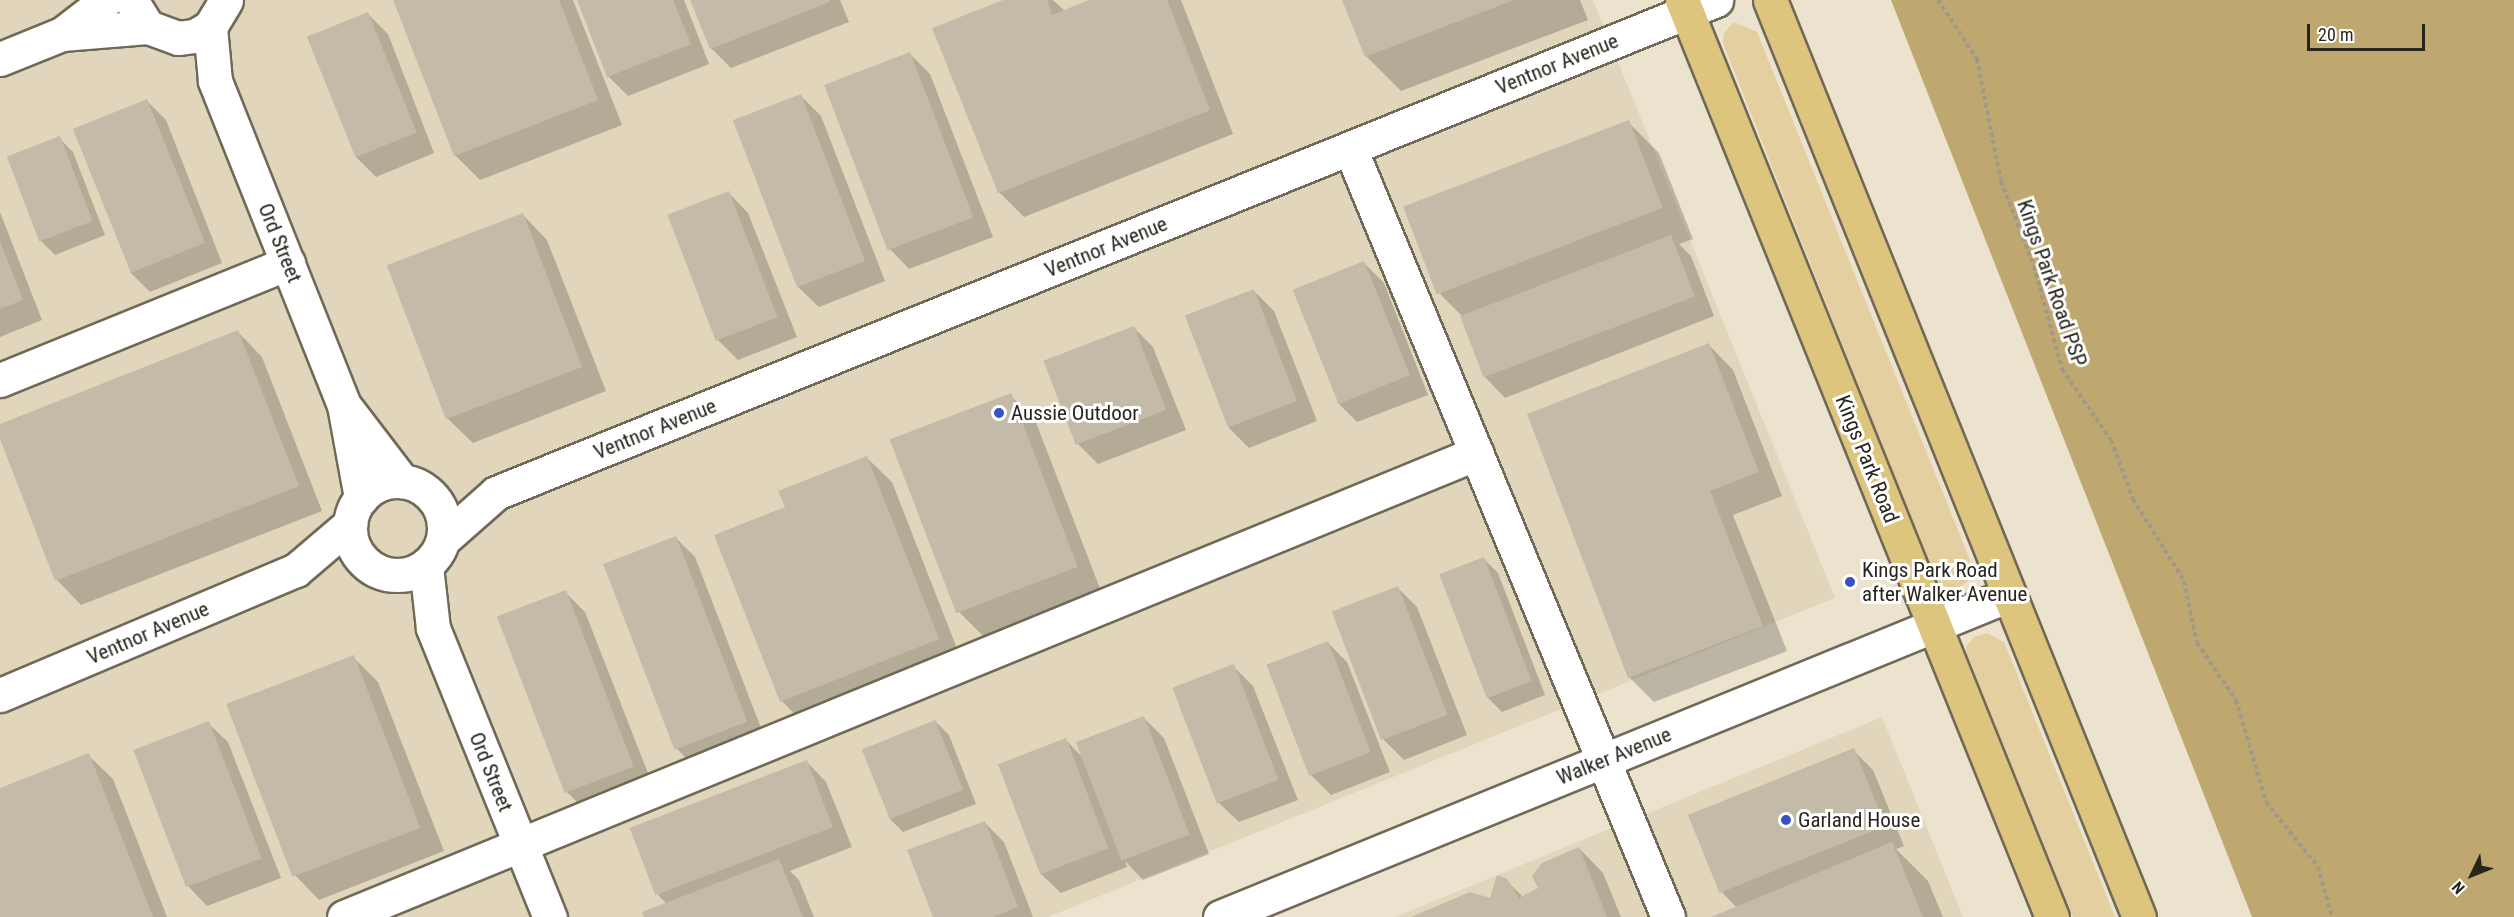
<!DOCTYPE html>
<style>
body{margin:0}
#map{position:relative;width:2514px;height:917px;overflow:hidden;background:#ece3cf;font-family:"Roboto Condensed",sans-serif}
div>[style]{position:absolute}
.built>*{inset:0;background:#e1d6bc}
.green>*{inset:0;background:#e3cfa0}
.forest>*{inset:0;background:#bea870}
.shadow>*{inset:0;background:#0003}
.building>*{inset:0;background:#c3bba7;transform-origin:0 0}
.path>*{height:4px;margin-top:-2px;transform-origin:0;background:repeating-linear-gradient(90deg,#a0998a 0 4.5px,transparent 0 7.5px)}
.roads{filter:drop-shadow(2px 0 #706957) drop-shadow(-2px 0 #706957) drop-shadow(0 2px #706957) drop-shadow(0 -2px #706957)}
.minor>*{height:33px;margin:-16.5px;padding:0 16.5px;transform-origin:16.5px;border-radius:16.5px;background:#fff}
.minor>.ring{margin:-16.5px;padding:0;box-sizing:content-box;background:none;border:33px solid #fff;border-radius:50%}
.major>*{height:33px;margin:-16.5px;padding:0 16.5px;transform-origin:16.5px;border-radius:16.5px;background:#dec57d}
.dots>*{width:16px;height:16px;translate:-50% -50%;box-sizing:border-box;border:3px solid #fff;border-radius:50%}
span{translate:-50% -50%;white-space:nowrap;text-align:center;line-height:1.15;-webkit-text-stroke:6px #fff;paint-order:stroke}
.street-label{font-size:21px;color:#28251d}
.poi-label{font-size:21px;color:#28251d}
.left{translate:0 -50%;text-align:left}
.north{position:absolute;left:2442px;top:845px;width:60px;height:60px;-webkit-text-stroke:4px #fff;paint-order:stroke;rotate:227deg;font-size:16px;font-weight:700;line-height:24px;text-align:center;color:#28251d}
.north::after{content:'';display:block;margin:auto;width:21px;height:27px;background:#28251d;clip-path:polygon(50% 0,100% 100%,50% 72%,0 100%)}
.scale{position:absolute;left:2307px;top:24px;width:118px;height:27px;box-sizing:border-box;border:3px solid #28251d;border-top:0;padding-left:8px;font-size:18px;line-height:21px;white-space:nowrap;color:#28251d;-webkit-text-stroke:4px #fff;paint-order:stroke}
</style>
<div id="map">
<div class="built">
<i style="clip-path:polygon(0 0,1593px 0,1835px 598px,1048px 917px,0 917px)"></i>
<i style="clip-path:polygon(1882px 717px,1963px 917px,1395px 917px)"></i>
</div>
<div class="green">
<i style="clip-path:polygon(1734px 22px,1757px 32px,1970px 560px,1967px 582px,1958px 588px,1949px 590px,1936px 581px,1723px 43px,1724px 33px)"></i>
<i style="clip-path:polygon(1987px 633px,2004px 642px,2115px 917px,2073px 917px,1967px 654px,1966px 647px,1974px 637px)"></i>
</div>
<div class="forest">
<i style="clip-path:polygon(1891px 0,2514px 0,2514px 917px,2252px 917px)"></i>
</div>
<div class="shadow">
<i style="clip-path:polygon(394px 0,573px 0,622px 125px,480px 180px,455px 155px)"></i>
<i style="clip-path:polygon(579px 0,684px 0,709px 64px,628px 96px,608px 76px)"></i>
<i style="clip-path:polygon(692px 0,840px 0,849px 22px,731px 68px,711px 48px)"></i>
<i style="clip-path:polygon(1007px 0,1053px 0,1065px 11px,1093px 0,1181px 0,1233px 134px,1024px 217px,999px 192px)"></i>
<i style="clip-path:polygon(1344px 0,1580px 0,1588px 20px,1401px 91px,1366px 56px)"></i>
<i style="clip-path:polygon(368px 14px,388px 34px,434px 153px,376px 177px,356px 157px)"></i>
<i style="clip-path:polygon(910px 54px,930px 74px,993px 237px,909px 269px,890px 249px)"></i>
<i style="clip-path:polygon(801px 96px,821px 116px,885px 281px,819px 307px,799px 288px,735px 122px)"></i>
<i style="clip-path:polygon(146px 100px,166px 120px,222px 263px,150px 292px,130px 272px)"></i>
<i style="clip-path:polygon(1628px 122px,1659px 153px,1693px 239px,1679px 244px,1691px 256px,1714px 316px,1505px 398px,1486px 378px,1462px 316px,1440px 294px)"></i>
<i style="clip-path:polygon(59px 138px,73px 152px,105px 235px,55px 255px,41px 241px)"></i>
<i style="clip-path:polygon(729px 193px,748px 213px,797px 337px,738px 360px,718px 340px)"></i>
<i style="clip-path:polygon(0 212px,42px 320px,0 337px)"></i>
<i style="clip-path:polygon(523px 215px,547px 240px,606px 391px,473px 443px,448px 419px)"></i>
<i style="clip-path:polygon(1364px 263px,1384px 283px,1428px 395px,1357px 422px,1337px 402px)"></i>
<i style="clip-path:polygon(1254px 291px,1274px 311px,1317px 421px,1249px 448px,1229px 428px)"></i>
<i style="clip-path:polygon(1133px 327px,1153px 347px,1186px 430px,1098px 464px,1078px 444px)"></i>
<i style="clip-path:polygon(238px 332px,262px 357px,322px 511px,81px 605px,57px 580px,0 435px,0 425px)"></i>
<i style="clip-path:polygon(1709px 345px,1733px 370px,1782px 496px,1733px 515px,1787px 651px,1654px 702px,1629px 677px)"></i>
<i style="clip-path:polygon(1010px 395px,1035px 420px,1101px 591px,984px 637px,959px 612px)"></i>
<i style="clip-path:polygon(867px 458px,892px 482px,963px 664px,806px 726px,782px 701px,787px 508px)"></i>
<i style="clip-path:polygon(675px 537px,695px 557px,766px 741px,696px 768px,676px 748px)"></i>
<i style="clip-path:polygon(1484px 559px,1498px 573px,1545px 695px,1502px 712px,1488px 698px)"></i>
<i style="clip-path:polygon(1397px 587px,1417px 607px,1467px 735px,1404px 760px,1384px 740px)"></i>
<i style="clip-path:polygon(565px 592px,585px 612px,653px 786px,587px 812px,567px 792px)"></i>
<i style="clip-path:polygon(1327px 642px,1347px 662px,1390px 772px,1331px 795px,1311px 775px)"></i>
<i style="clip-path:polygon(353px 657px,378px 682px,444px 851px,319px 900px,295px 875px)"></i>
<i style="clip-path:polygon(1233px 666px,1253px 686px,1298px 800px,1239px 822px,1219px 803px,1175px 689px)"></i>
<i style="clip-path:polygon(1144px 718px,1164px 738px,1209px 854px,1143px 880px,1125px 861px,1127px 867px,1061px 893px,1041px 874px,1000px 766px,1066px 740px,1084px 759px)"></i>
<i style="clip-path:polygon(935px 721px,949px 735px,976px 804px,903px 832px,889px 818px)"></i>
<i style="clip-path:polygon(208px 723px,228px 742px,281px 878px,207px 906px,188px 886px,135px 751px)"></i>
<i style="clip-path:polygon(1853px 750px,1873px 770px,1904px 846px,1896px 849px,1928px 881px,1943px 917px,1715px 917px,1737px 908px,1721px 891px)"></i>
<i style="clip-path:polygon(88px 755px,113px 779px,167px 917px,0 917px,0 789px)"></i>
<i style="clip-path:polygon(807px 762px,826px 782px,852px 847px,790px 871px,799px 880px,814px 917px,646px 917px,667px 904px,658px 895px)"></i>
<i style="clip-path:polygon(984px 822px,1004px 842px,1033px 917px,934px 917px)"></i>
<i style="clip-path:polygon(1579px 848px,1603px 873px,1621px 917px,1415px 917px,1491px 900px,1506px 880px,1523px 897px,1540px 888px)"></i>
</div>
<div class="building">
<i style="clip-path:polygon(393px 0,559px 0,598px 100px,454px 156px)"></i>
<i style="clip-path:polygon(577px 0,673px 0,691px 44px,607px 77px)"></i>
<i style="clip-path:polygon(690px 0,829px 0,830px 2px,710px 49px)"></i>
<i style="clip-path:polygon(1003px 0,1047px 0,1052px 15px,1089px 0,1167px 0,1210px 110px,998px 193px,932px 28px)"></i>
<i style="clip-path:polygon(1342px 0,1514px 0,1365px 57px)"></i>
<i style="left:368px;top:12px;width:130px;height:66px;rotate:68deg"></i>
<i style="left:910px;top:52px;width:177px;height:92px;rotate:69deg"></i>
<i style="left:801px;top:94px;width:179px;height:73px;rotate:69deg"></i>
<i style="left:147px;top:99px;width:155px;height:80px;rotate:68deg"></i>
<i style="left:1629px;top:120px;width:94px;height:242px;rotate:69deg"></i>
<i style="left:60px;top:136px;width:91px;height:57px;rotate:69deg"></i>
<i style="left:729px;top:191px;width:135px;height:66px;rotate:69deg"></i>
<i style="left:523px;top:213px;width:165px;height:146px;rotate:69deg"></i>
<i style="left:1671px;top:235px;width:66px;height:226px;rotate:69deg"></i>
<i style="clip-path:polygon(0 241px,23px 300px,0 309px)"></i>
<i style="left:1364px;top:261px;width:123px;height:77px;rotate:68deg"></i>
<i style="left:1254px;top:289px;width:120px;height:74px;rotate:69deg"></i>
<i style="left:1134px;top:326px;width:90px;height:97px;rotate:69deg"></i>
<i style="clip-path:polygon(238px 330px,299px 486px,55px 581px,0 439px,0 424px)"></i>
<i style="clip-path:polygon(1709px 343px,1759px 472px,1710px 491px,1763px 626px,1628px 678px,1527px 414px)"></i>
<i style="left:1011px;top:393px;width:186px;height:130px;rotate:69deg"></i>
<i style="clip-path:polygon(867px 456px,939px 639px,780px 702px,714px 535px,785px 507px,778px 491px)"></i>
<i style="left:676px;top:536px;width:199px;height:78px;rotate:69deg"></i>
<i style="left:1484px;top:557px;width:133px;height:48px;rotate:69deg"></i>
<i style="left:1398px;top:586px;width:138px;height:71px;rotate:69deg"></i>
<i style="left:566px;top:590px;width:189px;height:74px;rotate:69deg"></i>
<i style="left:1328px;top:641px;width:119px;height:66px;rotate:69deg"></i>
<i style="left:354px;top:655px;width:185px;height:137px;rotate:69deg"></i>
<i style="left:1234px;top:664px;width:124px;height:66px;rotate:69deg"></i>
<i style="left:1144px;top:716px;width:127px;height:73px;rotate:69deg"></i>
<i style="left:935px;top:720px;width:75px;height:79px;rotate:68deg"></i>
<i style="left:209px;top:721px;width:147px;height:81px;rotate:69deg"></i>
<i style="left:1066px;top:738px;width:118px;height:73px;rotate:69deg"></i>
<i style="left:1854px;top:748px;width:84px;height:179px;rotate:68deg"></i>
<i style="clip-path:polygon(89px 753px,153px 917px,0 917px,0 788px)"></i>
<i style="left:807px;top:760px;width:72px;height:190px;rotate:69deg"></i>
<i style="clip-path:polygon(985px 821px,1018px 907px,993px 917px,933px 917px,907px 850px)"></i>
<i style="clip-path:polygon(1892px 842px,1923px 917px,1711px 917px)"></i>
<i style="clip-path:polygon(1579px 847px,1607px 917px,1411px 917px,1470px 892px,1490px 898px,1497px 875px,1507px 879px,1519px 898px,1538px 888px,1532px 876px,1542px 863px)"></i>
<i style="clip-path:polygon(779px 859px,803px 917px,644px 917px,642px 912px)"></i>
</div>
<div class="path">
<i style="left:1938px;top:0;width:71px;rotate:56.5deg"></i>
<i style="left:1977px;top:59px;width:124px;rotate:78.9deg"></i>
<i style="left:2001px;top:181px;width:91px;rotate:68.8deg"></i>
<i style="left:2034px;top:266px;width:107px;rotate:74.8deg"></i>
<i style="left:2062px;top:369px;width:86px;rotate:55.4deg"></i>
<i style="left:2111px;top:440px;width:63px;rotate:69.6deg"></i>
<i style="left:2133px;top:499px;width:97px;rotate:58.1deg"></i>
<i style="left:2184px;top:581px;width:63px;rotate:78.2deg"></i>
<i style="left:2197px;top:643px;width:69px;rotate:55.6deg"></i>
<i style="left:2236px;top:700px;width:106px;rotate:73.6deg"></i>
<i style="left:2266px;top:802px;width:83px;rotate:51.3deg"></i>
<i style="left:2318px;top:867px;width:52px;rotate:74.4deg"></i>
</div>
<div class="roads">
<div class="minor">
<i style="left:131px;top:0;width:32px;rotate:58deg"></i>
<i style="left:148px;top:27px;width:32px;rotate:20deg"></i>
<i style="left:178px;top:38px;width:17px;rotate:-7deg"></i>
<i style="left:195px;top:36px;width:17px;rotate:-31deg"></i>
<i style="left:210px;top:27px;width:31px;rotate:-59deg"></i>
<i style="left:210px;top:27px;width:54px;rotate:84.7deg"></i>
<i style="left:215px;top:81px;width:349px;rotate:68.3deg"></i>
<i style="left:344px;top:405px;width:95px;rotate:79.6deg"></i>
<i style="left:62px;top:34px;width:86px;rotate:-4.7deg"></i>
<i style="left:0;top:59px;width:67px;rotate:-22deg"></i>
<i style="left:62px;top:34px;width:56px;rotate:-37.7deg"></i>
<i style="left:1350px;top:148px;width:832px;rotate:67.53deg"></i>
<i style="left:0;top:380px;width:311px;rotate:-22.1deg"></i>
<i style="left:347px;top:409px;width:91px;rotate:52.6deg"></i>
<i class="ring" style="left:350px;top:481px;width:61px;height:61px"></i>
<i style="left:444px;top:539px;width:69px;rotate:-41.5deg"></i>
<i style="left:496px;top:493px;width:1316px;rotate:-22deg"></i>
<i style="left:426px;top:566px;width:62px;rotate:83.6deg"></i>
<i style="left:433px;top:628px;width:312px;rotate:68deg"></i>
<i style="left:0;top:695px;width:321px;rotate:-22.9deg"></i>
<i style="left:296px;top:570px;width:71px;rotate:-40.4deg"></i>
<i style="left:344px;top:917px;width:1224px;rotate:-22.27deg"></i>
<i style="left:1220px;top:917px;width:852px;rotate:-22.2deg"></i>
</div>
<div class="major">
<i style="left:1682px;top:0;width:989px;rotate:68.03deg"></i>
<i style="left:1770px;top:0;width:988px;rotate:68.08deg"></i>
</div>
</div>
<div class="dots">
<i style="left:999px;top:413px;background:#3653c5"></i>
<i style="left:1850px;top:582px;background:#3653c5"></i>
<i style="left:1786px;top:820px;background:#3653c5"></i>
</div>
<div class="street-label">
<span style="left:1557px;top:64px;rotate:-22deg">Ventnor Avenue</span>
<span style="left:280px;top:243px;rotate:68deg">Ord Street</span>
<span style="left:1106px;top:247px;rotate:-22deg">Ventnor Avenue</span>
<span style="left:2052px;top:283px;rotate:71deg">Kings Park Road PSP</span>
<span style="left:655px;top:429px;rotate:-22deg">Ventnor Avenue</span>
<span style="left:1867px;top:459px;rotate:68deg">Kings Park Road</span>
<span style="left:148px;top:633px;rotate:-23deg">Ventnor Avenue</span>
<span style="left:1614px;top:756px;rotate:-22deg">Walker Avenue</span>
<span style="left:491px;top:772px;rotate:68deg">Ord Street</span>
</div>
<div class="poi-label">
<span class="left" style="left:1011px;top:413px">Aussie Outdoor</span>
<span class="left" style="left:1862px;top:582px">Kings Park Road<br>after Walker Avenue</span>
<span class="left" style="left:1798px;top:820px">Garland House</span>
</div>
<div class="north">N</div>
<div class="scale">20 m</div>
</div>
